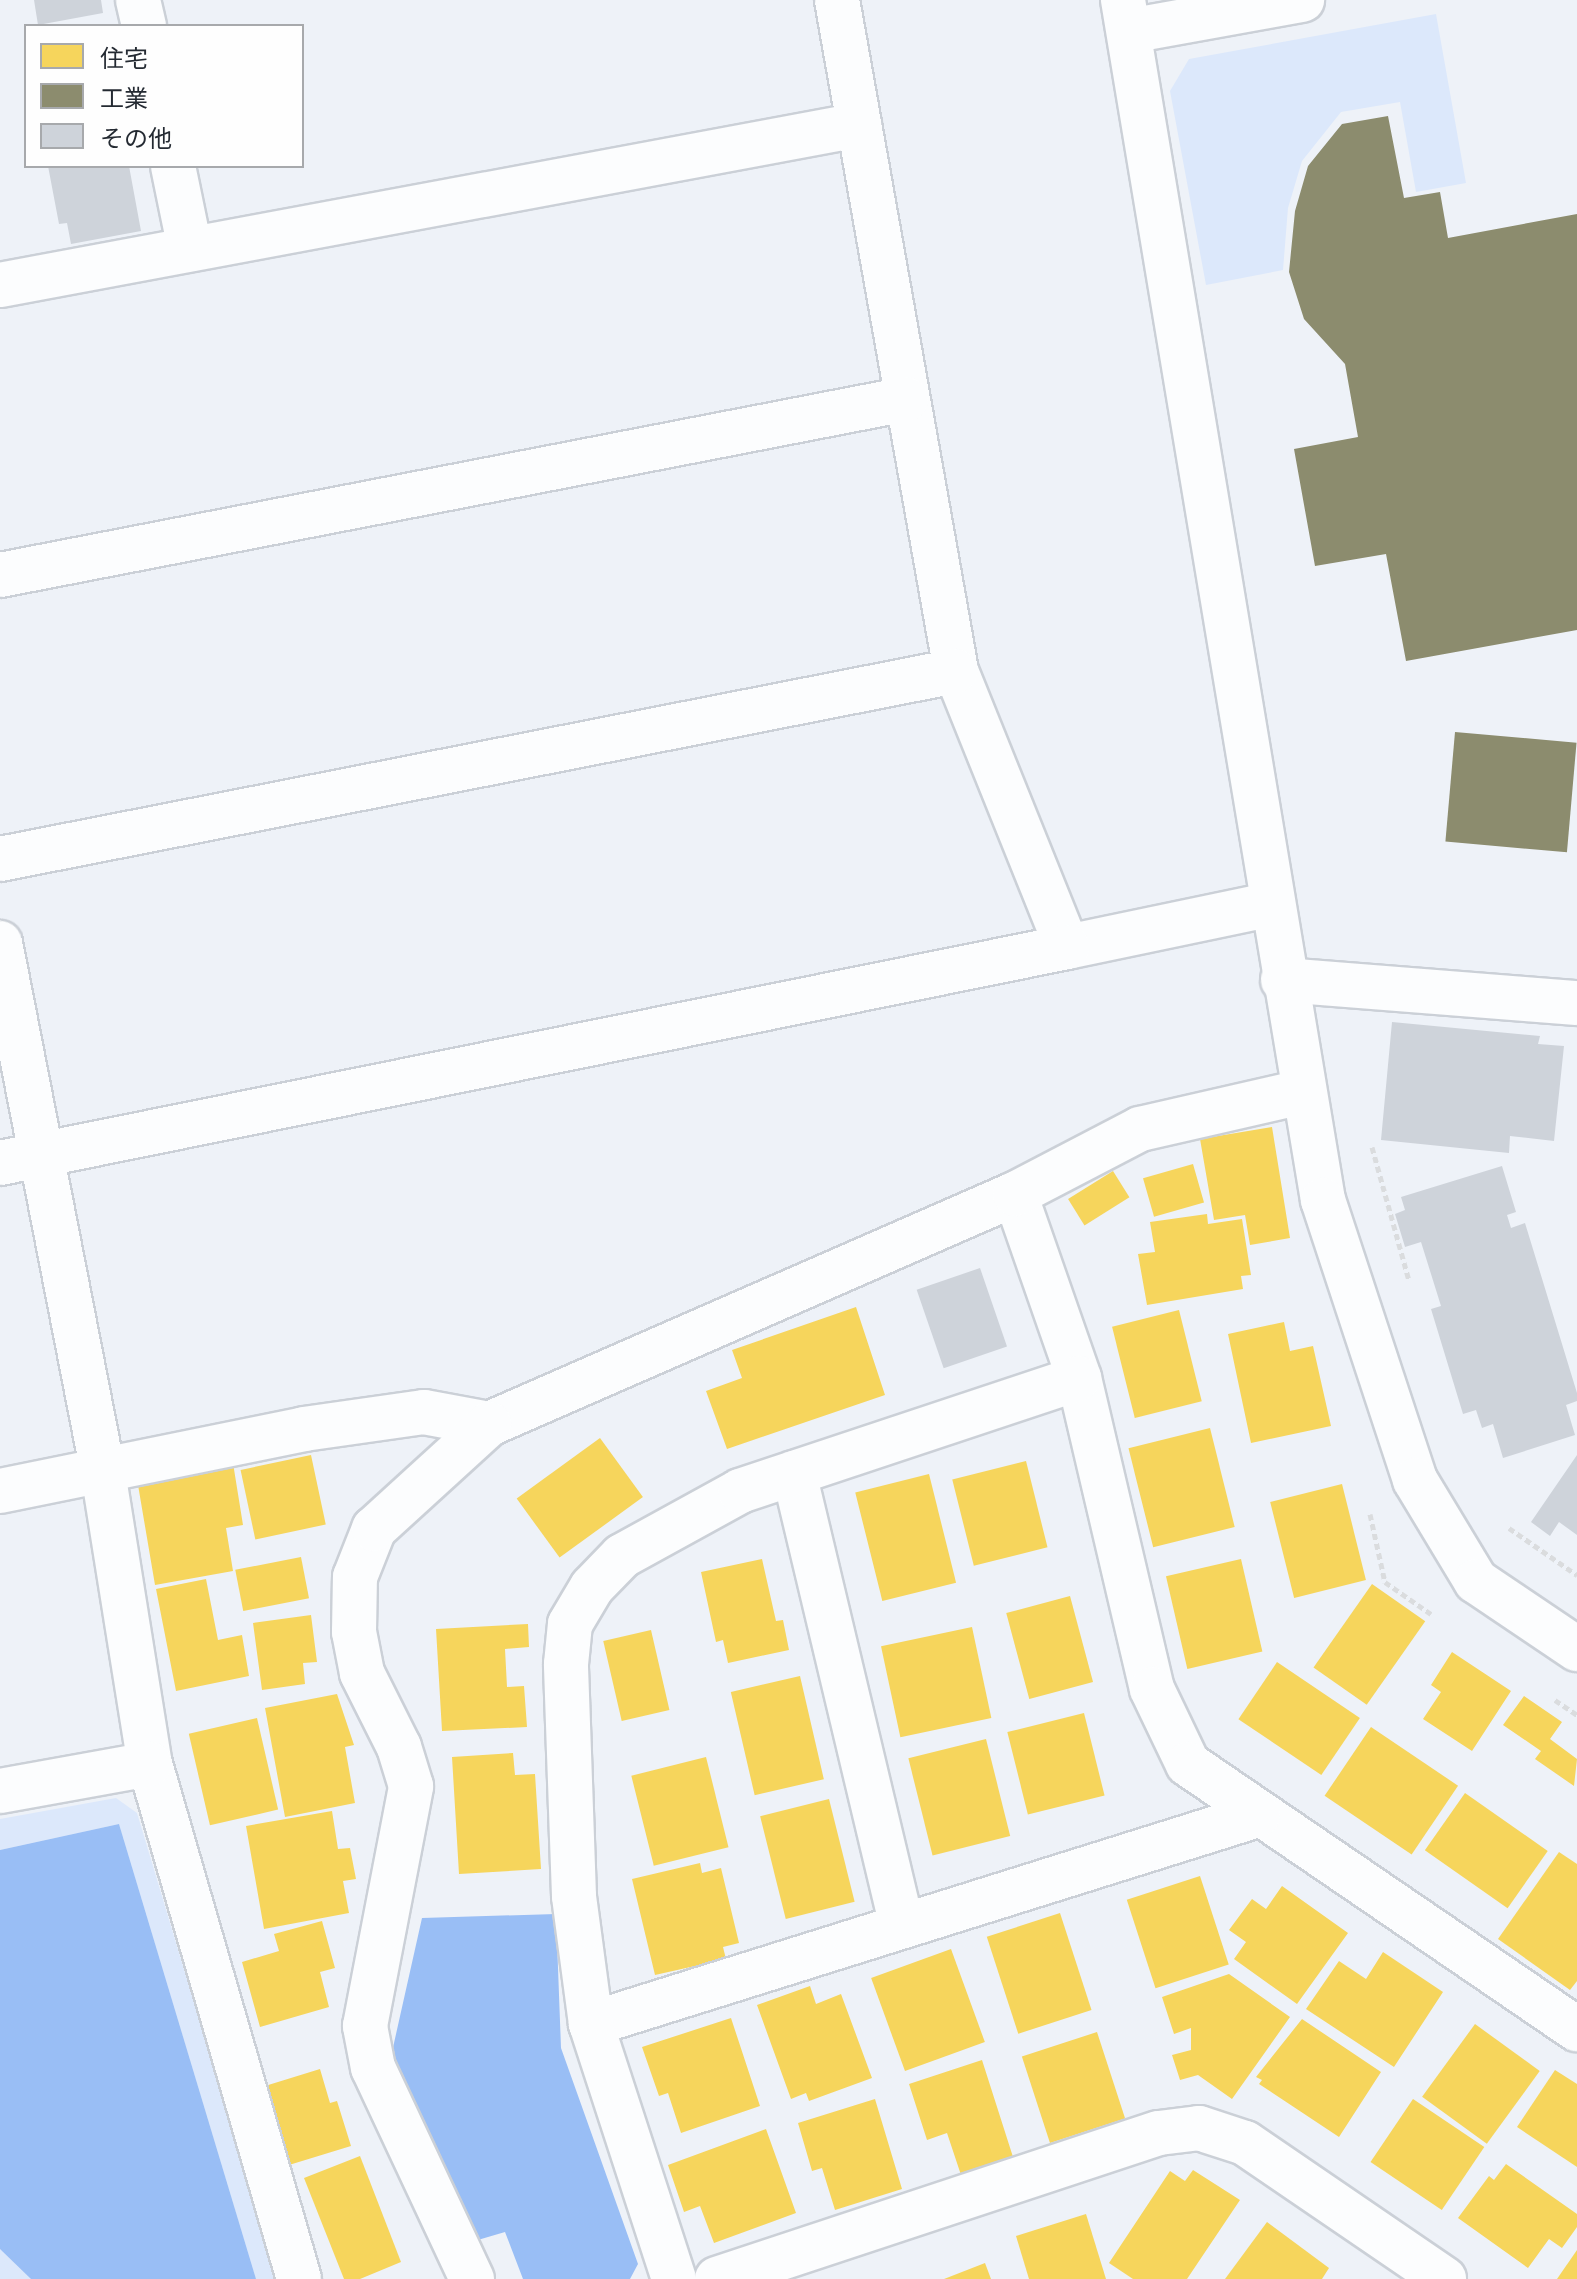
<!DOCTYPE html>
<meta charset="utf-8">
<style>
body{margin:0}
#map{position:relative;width:1577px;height:2279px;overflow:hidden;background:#eef2f8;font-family:"Asap Condensed","Noto Sans JP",sans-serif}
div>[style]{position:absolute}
.green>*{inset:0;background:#dce8fb}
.water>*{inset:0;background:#99bef5}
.homes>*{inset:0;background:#f6d55c;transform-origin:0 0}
.industry>*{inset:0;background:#8c8c6e;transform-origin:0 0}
.building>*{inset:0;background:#ced3da;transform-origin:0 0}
.path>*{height:5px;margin-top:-2.5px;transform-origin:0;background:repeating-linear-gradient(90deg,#dadcde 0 6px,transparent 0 10px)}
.roads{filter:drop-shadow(2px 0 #cbd0d7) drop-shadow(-2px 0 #cbd0d7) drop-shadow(0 2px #cbd0d7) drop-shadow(0 -2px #cbd0d7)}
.minor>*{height:44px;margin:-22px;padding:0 22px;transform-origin:22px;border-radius:22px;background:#fcfdfe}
.tertiary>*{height:44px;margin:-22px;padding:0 22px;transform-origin:22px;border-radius:22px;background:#fcfdfe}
span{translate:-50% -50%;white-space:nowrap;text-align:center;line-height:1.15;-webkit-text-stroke:8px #fefefe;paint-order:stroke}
.legend{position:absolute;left:24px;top:24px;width:280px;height:144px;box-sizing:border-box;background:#fefefe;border:2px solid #a7a9ac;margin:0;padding:10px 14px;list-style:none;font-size:24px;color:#242a32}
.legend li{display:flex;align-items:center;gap:16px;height:40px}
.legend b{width:40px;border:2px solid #a7a9ac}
</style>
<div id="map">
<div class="green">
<i style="clip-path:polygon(1436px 14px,1466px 183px,1416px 192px,1400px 102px,1341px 112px,1302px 161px,1288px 208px,1283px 270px,1206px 285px,1170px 91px,1189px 59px)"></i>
<i style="clip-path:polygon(116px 1798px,137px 1813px,277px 2279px,256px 2279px,119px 1824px,0 1850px,0 1819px)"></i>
<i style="clip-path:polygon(0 2249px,9px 2254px,31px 2279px,0 2279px)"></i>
</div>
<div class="water">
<i style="clip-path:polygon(119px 1824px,256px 2279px,31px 2279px,0 2249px,0 1850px)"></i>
<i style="clip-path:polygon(556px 1914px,561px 2048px,638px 2264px,630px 2279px,523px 2279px,505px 2232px,471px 2242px,392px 2052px,422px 1918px)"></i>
</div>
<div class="homes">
<i style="clip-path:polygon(1272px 1127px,1290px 1238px,1250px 1245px,1245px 1215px,1214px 1220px,1200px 1139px)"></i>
<i style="left:1193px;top:1164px;width:40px;height:52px;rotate:74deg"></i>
<i style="left:1113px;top:1171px;width:31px;height:53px;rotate:58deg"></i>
<i style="clip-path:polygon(1207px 1214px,1208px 1224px,1242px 1219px,1251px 1275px,1241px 1276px,1243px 1289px,1147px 1305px,1138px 1254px,1155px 1252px,1150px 1222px)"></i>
<i style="clip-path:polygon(856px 1307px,885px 1395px,727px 1449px,706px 1391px,742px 1378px,732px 1350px)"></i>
<i style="left:1179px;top:1310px;width:94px;height:69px;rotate:76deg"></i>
<i style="clip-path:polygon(1284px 1322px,1290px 1351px,1313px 1346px,1331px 1426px,1251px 1443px,1228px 1334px)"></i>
<i style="left:1210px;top:1428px;width:102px;height:84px;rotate:76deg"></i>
<i style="left:600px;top:1438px;width:73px;height:103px;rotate:54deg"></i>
<i style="left:311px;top:1455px;width:71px;height:72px;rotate:78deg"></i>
<i style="left:1026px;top:1461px;width:89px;height:76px;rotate:76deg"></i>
<i style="clip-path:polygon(233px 1463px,243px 1525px,226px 1528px,233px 1571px,155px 1585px,137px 1479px)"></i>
<i style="left:929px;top:1474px;width:112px;height:76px;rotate:76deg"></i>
<i style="left:1342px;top:1484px;width:99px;height:74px;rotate:76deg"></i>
<i style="left:301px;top:1557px;width:42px;height:67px;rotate:79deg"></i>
<i style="clip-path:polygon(762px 1559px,776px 1621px,783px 1620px,789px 1650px,728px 1663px,723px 1640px,716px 1642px,701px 1572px)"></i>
<i style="left:1241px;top:1559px;width:95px;height:77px;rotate:77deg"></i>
<i style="clip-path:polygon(206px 1579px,218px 1640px,242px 1635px,249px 1676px,176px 1691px,156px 1589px)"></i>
<i style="left:1372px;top:1584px;width:65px;height:102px;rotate:35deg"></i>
<i style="left:1070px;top:1596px;width:89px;height:66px;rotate:75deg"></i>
<i style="clip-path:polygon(311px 1615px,317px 1662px,303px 1663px,305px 1684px,262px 1690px,253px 1623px)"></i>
<i style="clip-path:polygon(528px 1624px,529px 1647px,505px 1649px,507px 1687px,524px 1686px,527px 1727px,442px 1731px,436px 1629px)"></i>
<i style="left:972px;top:1627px;width:93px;height:93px;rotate:78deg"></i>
<i style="left:651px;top:1630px;width:82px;height:49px;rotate:77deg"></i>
<i style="clip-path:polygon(1452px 1652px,1511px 1691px,1472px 1751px,1423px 1719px,1441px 1692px,1431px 1685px)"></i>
<i style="left:1277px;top:1662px;width:100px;height:69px;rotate:34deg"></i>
<i style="left:800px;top:1676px;width:106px;height:71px;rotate:77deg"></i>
<i style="clip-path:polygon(337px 1694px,354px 1745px,345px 1747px,355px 1803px,285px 1817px,265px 1708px)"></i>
<i style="clip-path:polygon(1524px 1696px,1562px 1722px,1550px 1739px,1577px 1759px,1574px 1786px,1535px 1759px,1541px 1751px,1503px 1725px)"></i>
<i style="left:1084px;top:1713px;width:85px;height:79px;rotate:76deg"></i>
<i style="left:257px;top:1718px;width:94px;height:70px;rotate:77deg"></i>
<i style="left:1371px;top:1727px;width:105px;height:83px;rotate:34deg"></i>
<i style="left:986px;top:1739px;width:100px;height:80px;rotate:76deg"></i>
<i style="clip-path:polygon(513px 1753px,515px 1775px,535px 1774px,541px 1869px,459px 1874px,452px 1757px)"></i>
<i style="left:706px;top:1757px;width:93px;height:77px;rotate:76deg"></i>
<i style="left:1465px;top:1793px;width:101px;height:70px;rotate:35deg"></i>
<i style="left:829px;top:1799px;width:106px;height:71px;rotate:76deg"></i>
<i style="clip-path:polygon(332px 1811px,338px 1849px,350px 1848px,356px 1879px,343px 1881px,349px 1913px,264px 1929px,246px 1826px)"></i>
<i style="clip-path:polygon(1559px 1852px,1577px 1864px,1577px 1981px,1570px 1990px,1498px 1939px)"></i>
<i style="clip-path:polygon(700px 1863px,702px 1873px,721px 1868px,739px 1943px,723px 1947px,726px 1959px,655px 1975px,632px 1879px)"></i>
<i style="left:1200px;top:1876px;width:93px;height:77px;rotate:72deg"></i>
<i style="clip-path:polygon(1282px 1886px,1348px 1933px,1297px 2004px,1234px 1959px,1246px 1942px,1229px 1930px,1252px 1899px,1266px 1909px)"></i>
<i style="left:1060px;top:1913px;width:102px;height:77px;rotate:72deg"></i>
<i style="clip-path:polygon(322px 1921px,335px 1968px,320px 1972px,329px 2007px,260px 2027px,242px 1962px,279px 1951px,274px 1934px)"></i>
<i style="left:951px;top:1949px;width:99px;height:85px;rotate:70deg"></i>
<i style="clip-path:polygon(1383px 1952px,1443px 1992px,1394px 2067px,1306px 2009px,1339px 1961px,1366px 1979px)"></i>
<i style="clip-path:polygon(1229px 1974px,1290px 2017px,1232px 2099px,1198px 2075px,1180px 2080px,1172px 2055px,1191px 2050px,1191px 2028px,1174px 2034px,1162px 1997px)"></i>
<i style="clip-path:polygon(810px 1986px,816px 2004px,841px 1994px,872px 2078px,809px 2101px,806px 2093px,791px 2099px,757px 2005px)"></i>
<i style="clip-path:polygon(731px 2018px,760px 2106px,681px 2133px,668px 2093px,659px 2096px,642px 2047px)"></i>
<i style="clip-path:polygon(1302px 2019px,1381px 2072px,1339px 2137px,1259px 2084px,1262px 2080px,1256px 2077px)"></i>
<i style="left:1475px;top:2024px;width:80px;height:90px;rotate:36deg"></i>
<i style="left:1097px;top:2032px;width:91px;height:79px;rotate:72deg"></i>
<i style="clip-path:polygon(982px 2060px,1013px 2157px,961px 2175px,947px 2133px,927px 2140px,909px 2084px)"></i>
<i style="clip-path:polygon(320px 2069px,330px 2103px,337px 2101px,351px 2146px,289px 2165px,265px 2086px)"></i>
<i style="clip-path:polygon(1555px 2070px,1577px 2084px,1577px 2167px,1517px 2127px)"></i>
<i style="clip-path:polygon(875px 2099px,902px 2189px,835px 2210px,822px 2168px,812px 2171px,798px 2123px)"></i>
<i style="left:1413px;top:2099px;width:86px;height:76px;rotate:34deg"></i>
<i style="clip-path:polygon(766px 2129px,796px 2213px,714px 2243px,700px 2206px,684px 2212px,668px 2165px)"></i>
<i style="clip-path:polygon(360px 2156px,401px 2262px,360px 2279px,344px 2279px,304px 2178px)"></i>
<i style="clip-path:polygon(1506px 2164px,1577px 2214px,1577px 2227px,1562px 2248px,1549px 2239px,1528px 2268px,1458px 2218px,1489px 2176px,1494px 2180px)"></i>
<i style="clip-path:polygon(1193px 2170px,1240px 2200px,1187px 2279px,1133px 2279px,1109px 2263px,1170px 2171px,1185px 2181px)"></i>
<i style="clip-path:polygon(1086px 2214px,1106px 2279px,1029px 2279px,1016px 2236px)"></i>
<i style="clip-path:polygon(1267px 2222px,1329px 2268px,1322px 2279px,1225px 2279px)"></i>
<i style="clip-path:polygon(1577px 2250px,1577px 2279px,1557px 2279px)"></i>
<i style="clip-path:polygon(985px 2263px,991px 2279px,944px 2279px)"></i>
</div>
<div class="industry">
<i style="clip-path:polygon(1388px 116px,1404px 198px,1440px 192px,1448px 238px,1577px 214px,1577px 630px,1406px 661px,1386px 554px,1315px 566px,1294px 449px,1358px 437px,1345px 364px,1304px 319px,1289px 272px,1295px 211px,1308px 166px,1342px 124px)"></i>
<i style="left:1455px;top:732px;width:122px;height:110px;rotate:5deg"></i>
</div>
<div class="building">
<i style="clip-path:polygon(34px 0,101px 0,103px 13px,38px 25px)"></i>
<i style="clip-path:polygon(48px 166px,129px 166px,141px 231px,71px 244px,67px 223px,59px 224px)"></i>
<i style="clip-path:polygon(1392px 1022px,1540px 1036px,1538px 1044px,1564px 1046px,1554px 1141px,1510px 1136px,1509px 1153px,1381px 1140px)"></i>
<i style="clip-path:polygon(1502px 1166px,1516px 1212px,1507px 1215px,1511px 1228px,1525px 1223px,1577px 1393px,1577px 1401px,1566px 1405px,1575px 1435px,1503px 1458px,1493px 1424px,1482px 1428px,1476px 1410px,1463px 1414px,1431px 1309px,1441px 1306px,1421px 1242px,1405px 1247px,1395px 1214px,1405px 1210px,1401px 1197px)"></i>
<i style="left:980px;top:1268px;width:83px;height:67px;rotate:71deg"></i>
<i style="clip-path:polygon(1577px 1455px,1577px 1535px,1559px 1522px,1550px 1536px,1531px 1522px)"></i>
</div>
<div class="path">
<i style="left:1372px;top:1147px;width:138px;rotate:74.5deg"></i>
<i style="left:1370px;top:1514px;width:70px;rotate:77.6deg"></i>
<i style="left:1385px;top:1582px;width:56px;rotate:34.8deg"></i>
<i style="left:1509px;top:1528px;width:83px;rotate:34.7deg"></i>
<i style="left:1555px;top:1700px;width:27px;rotate:34deg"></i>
</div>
<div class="roads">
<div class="minor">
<i style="left:138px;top:0;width:27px;rotate:77deg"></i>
<i style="left:837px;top:0;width:681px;rotate:79.94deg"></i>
<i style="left:956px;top:671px;width:297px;rotate:68.1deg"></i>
<i style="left:1067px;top:947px;width:209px;rotate:-11.8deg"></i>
<i style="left:173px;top:166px;width:85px;rotate:78.4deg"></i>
<i style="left:0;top:285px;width:874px;rotate:-10.55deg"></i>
<i style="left:0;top:575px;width:923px;rotate:-10.99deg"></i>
<i style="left:0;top:859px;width:974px;rotate:-11.13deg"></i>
<i style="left:0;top:943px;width:539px;rotate:78.98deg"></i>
<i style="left:103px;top:1472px;width:296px;rotate:80.9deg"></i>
<i style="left:150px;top:1764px;width:536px;rotate:73.86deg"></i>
<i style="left:1283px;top:980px;width:295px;rotate:4.5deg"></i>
<i style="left:0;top:1163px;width:1089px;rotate:-11.44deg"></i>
<i style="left:1015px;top:1194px;width:195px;rotate:70.8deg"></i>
<i style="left:1079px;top:1378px;width:319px;rotate:76.8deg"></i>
<i style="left:1152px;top:1689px;width:83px;rotate:64.4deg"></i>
<i style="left:1188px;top:1764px;width:471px;rotate:34.3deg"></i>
<i style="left:794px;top:1473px;width:466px;rotate:76.6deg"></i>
<i style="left:0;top:1491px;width:310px;rotate:-11.5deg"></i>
<i style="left:304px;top:1429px;width:121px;rotate:-8.1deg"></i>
<i style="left:424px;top:1412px;width:66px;rotate:10.5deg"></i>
<i style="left:489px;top:1424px;width:574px;rotate:-23.62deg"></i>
<i style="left:1015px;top:1194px;width:141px;rotate:-27.5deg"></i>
<i style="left:1140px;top:1129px;width:166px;rotate:-12.9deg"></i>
<i style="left:0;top:1791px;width:152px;rotate:-10.2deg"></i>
<i style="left:591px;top:2024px;width:699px;rotate:-17.4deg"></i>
<i style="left:472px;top:2279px;width:233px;rotate:-115.1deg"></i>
<i style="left:373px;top:2068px;width:43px;rotate:-100.8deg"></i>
<i style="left:365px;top:2026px;width:244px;rotate:-79.1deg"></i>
<i style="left:411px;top:1786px;width:41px;rotate:-107.1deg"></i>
<i style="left:399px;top:1747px;width:83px;rotate:-116.6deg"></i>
<i style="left:362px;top:1673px;width:42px;rotate:-101deg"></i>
<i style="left:354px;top:1632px;width:55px;rotate:-89deg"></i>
<i style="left:355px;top:1577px;width:52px;rotate:-68.4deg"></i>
<i style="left:374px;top:1529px;width:156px;rotate:-42.4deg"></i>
<i style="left:674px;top:2279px;width:268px;rotate:-108deg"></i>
<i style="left:591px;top:2024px;width:129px;rotate:-97.6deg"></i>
<i style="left:574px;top:1896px;width:232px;rotate:-92deg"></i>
<i style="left:566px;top:1664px;width:40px;rotate:-84.3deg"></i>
<i style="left:570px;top:1624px;width:43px;rotate:-59.3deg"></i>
<i style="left:592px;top:1587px;width:43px;rotate:-45.9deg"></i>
<i style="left:622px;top:1556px;width:135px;rotate:-28.8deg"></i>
<i style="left:740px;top:1491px;width:357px;rotate:-18.4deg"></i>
<i style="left:717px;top:2279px;width:465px;rotate:-18.3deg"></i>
<i style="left:1159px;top:2133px;width:40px;rotate:-7.1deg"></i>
<i style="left:1199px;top:2128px;width:48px;rotate:18.1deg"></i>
<i style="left:1245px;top:2143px;width:241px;rotate:34.3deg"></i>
</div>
<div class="tertiary">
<i style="left:1123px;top:0;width:1217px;rotate:80.54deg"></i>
<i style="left:1323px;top:1200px;width:295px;rotate:71.8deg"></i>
<i style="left:1415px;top:1480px;width:118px;rotate:58.9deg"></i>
<i style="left:1476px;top:1581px;width:122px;rotate:34deg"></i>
<i style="left:1129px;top:31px;width:176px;rotate:-10.2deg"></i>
</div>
</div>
<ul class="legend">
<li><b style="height:22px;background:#f6d55c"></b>住宅</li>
<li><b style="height:22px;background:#8c8c6e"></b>工業</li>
<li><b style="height:22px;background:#ced3da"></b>その他</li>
</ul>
</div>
